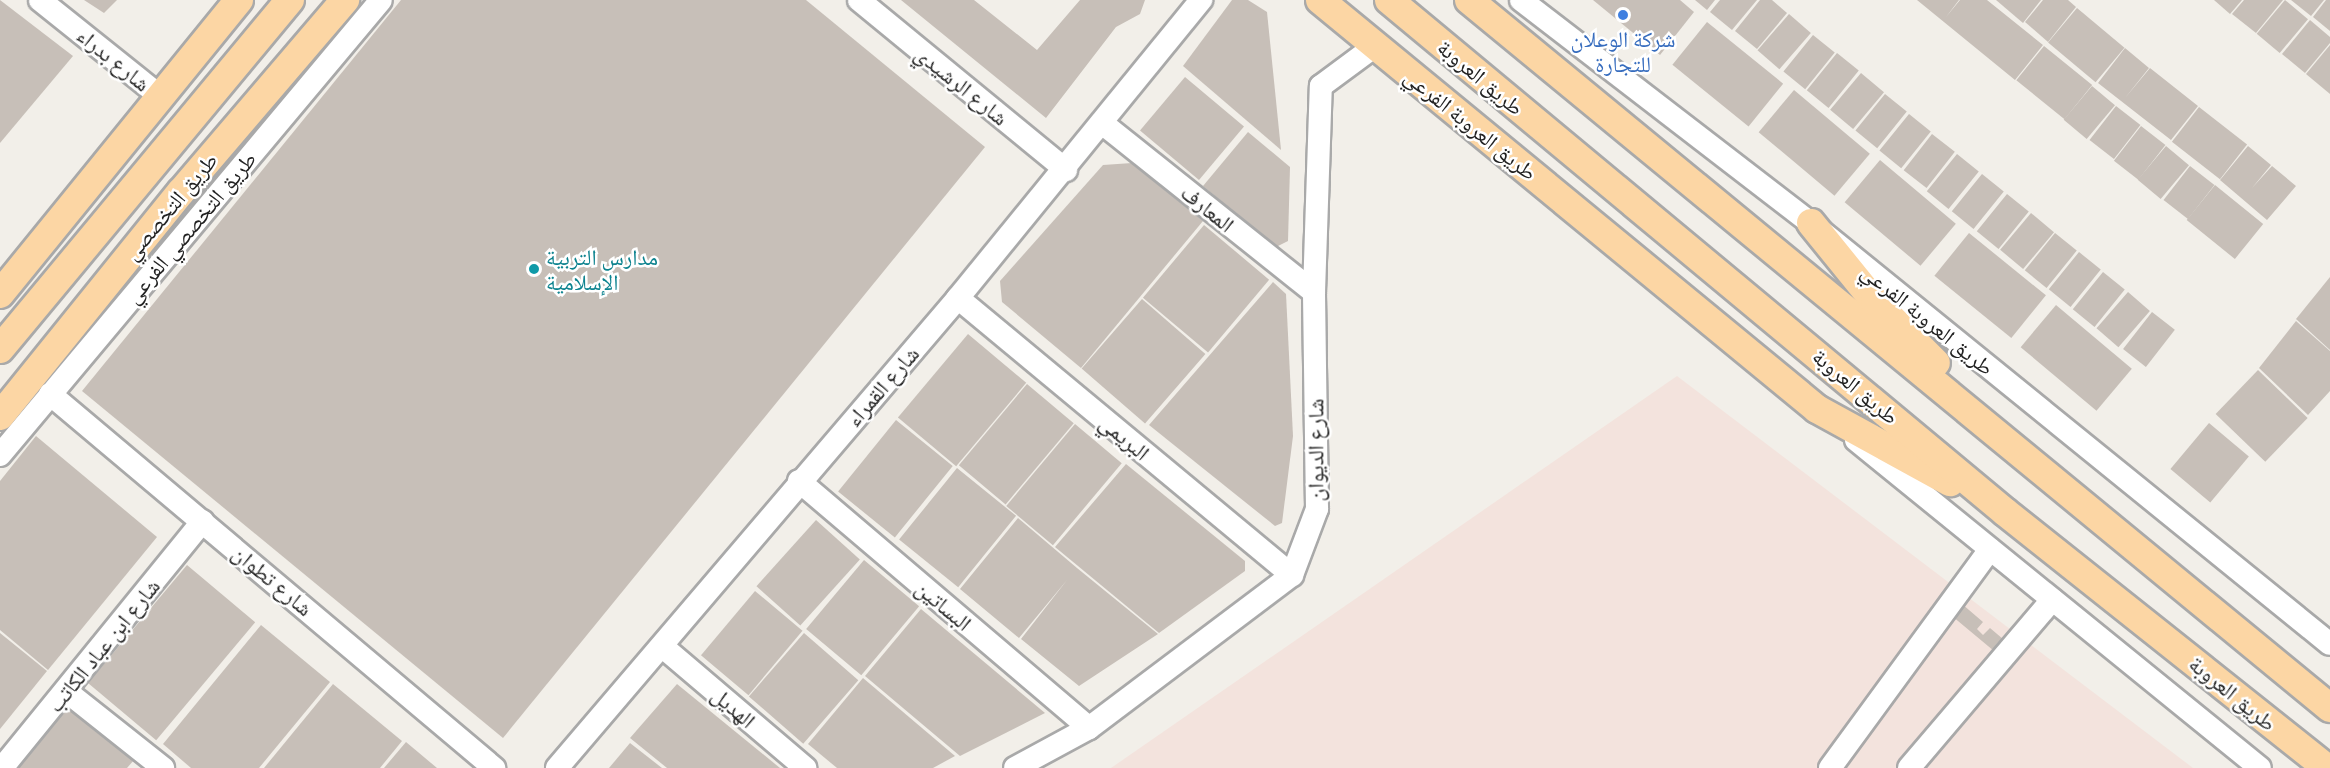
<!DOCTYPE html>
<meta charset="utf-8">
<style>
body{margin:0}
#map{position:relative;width:2330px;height:768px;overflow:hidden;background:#f2efe9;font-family:"Exo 2","Noto Naskh Arabic",sans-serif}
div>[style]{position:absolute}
.military>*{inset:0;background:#f3e3dd}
.building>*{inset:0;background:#c7bfb8;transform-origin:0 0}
.roads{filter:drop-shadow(2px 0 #a9a9a9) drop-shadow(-2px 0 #a9a9a9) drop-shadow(0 2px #a9a9a9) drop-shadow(0 -2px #a9a9a9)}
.minor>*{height:22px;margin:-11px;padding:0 11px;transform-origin:11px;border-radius:11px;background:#fff}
.major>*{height:28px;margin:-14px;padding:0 14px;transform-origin:14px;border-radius:14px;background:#fcd6a4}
.dots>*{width:16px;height:16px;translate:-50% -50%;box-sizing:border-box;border:3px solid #fff;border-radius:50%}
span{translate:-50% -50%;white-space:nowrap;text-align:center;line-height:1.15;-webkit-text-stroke:5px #fff;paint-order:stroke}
.shop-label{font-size:22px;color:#366cbe}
.street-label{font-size:22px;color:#222}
.culture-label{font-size:22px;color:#0d838f}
.left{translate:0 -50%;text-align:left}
</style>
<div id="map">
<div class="military">
<i style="clip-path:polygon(1677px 376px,2193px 768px,1111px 768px)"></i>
</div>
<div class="building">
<i style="clip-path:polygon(0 0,73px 56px,0 143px)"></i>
<i style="clip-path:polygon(84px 0,117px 0,104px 13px)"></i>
<i style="clip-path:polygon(401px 0,806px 0,985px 147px,503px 738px,82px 391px)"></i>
<i style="clip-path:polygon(901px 0,974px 0,1037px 50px,1080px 0,1145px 0,1140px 14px,1116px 27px,1046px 118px)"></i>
<i style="clip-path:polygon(1232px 0,1248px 0,1267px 12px,1281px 150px,1183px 66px)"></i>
<i style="clip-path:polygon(1593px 0,1680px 0,1694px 12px,1660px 55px)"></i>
<i style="clip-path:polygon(1695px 0,1715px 0,1707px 10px)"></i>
<i style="clip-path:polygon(1720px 0,1757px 0,1732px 30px,1710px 12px)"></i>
<i style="clip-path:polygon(1760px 0,1772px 0,1787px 13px,1757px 49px,1735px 31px)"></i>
<i style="clip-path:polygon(1917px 0,1959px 0,1946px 17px,1960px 0,1987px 0,2043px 45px,2015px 80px)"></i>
<i style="clip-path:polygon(1996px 0,2041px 0,2023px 23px)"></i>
<i style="clip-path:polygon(2043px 0,2068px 0,2076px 7px,2048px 42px,2025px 22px)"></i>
<i style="clip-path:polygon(2214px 0,2242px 0,2230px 14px)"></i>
<i style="clip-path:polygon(2244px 0,2283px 0,2256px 33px,2232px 14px)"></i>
<i style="left:2285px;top:0;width:30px;height:44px;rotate:40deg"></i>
<i style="clip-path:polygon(2291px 0,2324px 0,2311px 16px)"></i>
<i style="clip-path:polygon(2326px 0,2330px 0,2330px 31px,2313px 17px)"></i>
<i style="left:2077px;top:8px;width:62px;height:45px;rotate:40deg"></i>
<i style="left:1789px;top:14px;width:29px;height:48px;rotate:41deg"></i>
<i style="clip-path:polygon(2310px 20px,2330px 37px,2330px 43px,2305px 73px,2282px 54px)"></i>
<i style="left:1707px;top:22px;width:98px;height:55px;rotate:39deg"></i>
<i style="left:1813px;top:35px;width:28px;height:47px;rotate:39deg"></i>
<i style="clip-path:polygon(2330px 45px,2330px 94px,2306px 74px)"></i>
<i style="left:2044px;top:46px;width:62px;height:44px;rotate:39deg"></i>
<i style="clip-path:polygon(2125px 48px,2149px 68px,2125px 98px,2150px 68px,2198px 106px,2171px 140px,2098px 83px)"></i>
<i style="left:1837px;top:53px;width:28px;height:48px;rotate:39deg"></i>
<i style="left:1861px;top:73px;width:30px;height:48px;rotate:40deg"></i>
<i style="left:1185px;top:77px;width:77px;height:70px;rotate:40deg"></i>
<i style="left:2092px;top:86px;width:30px;height:44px;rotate:40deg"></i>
<i style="left:1794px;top:90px;width:99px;height:55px;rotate:40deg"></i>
<i style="left:1885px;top:94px;width:28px;height:47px;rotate:39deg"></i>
<i style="left:2116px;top:106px;width:31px;height:43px;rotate:38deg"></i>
<i style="left:2199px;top:107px;width:61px;height:44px;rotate:38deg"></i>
<i style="left:1909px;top:114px;width:28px;height:47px;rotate:39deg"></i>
<i style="left:2141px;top:126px;width:31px;height:44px;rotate:38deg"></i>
<i style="clip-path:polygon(1248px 132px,1290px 167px,1288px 241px,1276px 247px,1203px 186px)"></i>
<i style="left:1932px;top:134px;width:29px;height:46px;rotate:38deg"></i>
<i style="left:2166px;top:146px;width:30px;height:44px;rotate:40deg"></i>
<i style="clip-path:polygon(2248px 146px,2271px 165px,2252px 188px,2272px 166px,2296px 186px,2267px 220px,2220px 180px)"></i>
<i style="left:1957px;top:154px;width:28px;height:48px;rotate:39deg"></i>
<i style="left:1880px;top:160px;width:99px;height:55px;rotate:40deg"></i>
<i style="clip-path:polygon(1132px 163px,1203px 221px,1081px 368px,1002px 302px,1000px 281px,1103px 165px)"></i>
<i style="left:2190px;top:166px;width:31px;height:43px;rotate:38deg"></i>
<i style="left:1982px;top:174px;width:28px;height:48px;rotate:39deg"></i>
<i style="left:2215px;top:185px;width:62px;height:45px;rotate:39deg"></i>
<i style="left:2007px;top:194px;width:28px;height:48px;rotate:39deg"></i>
<i style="left:2031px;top:213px;width:30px;height:48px;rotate:40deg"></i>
<i style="left:1204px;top:225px;width:85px;height:95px;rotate:40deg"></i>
<i style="left:1969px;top:233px;width:99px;height:55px;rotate:39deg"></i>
<i style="left:2055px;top:233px;width:28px;height:48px;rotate:39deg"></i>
<i style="left:2079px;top:252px;width:28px;height:48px;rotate:39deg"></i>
<i style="left:2103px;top:272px;width:28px;height:48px;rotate:39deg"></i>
<i style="clip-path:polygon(2330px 277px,2330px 350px,2296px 319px)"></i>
<i style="clip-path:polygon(1273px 282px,1286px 294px,1293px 436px,1282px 523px,1275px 526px,1149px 425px)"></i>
<i style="left:2128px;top:292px;width:29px;height:48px;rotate:41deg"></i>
<i style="left:1142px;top:299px;width:84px;height:92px;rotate:41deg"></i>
<i style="left:2056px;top:305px;width:99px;height:55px;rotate:40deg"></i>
<i style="left:2152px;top:312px;width:29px;height:47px;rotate:38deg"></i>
<i style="clip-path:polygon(2296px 321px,2330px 351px,2330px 391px,2308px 415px,2259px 368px)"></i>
<i style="left:968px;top:334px;width:76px;height:109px;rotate:40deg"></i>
<i style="left:2258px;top:370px;width:69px;height:61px;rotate:44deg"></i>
<i style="left:1027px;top:384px;width:61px;height:106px;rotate:40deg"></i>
<i style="left:896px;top:420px;width:73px;height:92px;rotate:39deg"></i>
<i style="left:2209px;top:423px;width:52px;height:60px;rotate:40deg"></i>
<i style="left:1075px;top:424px;width:61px;height:107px;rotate:40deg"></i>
<i style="clip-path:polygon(36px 436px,157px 537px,48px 670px,0 630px,0 481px)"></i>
<i style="clip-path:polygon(1126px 464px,1245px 561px,1245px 571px,1159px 633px,1055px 547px)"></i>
<i style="left:957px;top:468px;width:76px;height:92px;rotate:39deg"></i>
<i style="clip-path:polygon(1018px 518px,1077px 568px,1158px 634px,1079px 686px,1021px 639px,1067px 580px,1019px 638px,960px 589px)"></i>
<i style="left:816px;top:520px;width:59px;height:89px;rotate:42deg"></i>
<i style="left:864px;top:560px;width:72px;height:90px;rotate:40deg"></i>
<i style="left:187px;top:565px;width:89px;height:154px;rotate:40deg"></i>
<i style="left:755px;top:591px;width:62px;height:84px;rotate:40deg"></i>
<i style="clip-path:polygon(1962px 604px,1983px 622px,1977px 629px,1983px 635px,1990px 628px,2010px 645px,2000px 656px,1952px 616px)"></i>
<i style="clip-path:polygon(921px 609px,1045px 713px,960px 756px,865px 676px)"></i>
<i style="clip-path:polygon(261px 625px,330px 682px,259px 768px,191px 768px,163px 744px)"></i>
<i style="clip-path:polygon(0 633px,47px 671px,0 729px)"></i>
<i style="left:804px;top:633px;width:72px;height:84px;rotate:41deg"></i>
<i style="clip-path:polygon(863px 678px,955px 756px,933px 768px,837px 768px,808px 744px)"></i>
<i style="clip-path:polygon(333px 684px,402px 741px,380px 768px,264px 768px)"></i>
<i style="clip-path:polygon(677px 684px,780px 768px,667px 768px,630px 738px)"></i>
<i style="clip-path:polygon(74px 710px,134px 760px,127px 768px,13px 768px,60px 712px)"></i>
<i style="clip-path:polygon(406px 742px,437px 768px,384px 768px)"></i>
<i style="clip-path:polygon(630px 743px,662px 768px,609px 768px)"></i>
</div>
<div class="roads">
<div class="minor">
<i style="left:40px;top:0;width:154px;rotate:38.7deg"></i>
<i style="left:859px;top:0;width:268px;rotate:39.4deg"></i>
<i style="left:1521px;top:0;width:366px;rotate:37.6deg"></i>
<i style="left:1811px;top:223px;width:668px;rotate:39.05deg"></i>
<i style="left:1102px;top:123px;width:271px;rotate:38.6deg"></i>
<i style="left:958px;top:298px;width:434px;rotate:39.7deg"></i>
<i style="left:50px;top:394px;width:581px;rotate:40.11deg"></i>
<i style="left:1856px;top:440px;width:520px;rotate:39.07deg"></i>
<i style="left:0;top:455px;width:593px;rotate:-50.06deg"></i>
<i style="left:799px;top:481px;width:381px;rotate:40.4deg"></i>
<i style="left:663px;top:647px;width:187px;rotate:40.4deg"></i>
<i style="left:66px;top:691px;width:124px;rotate:38.4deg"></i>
<i style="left:2px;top:768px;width:318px;rotate:-50.9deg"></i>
<i style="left:557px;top:768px;width:618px;rotate:-49.53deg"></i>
<i style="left:958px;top:298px;width:385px;rotate:-50.8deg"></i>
<i style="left:1015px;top:768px;width:84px;rotate:-28.4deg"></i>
<i style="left:1089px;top:728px;width:254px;rotate:-37deg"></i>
<i style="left:1292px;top:575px;width:71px;rotate:-69.3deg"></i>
<i style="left:1317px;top:509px;width:217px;rotate:-90.8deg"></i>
<i style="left:1314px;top:292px;width:206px;rotate:-88.1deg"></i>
<i style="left:1321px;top:86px;width:67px;rotate:-36.5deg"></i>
<i style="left:1830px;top:768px;width:271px;rotate:-53.8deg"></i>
<i style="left:1909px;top:768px;width:221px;rotate:-49.6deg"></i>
</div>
<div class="major">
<i style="left:1320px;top:0;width:644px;rotate:39.45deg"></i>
<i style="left:1817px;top:409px;width:152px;rotate:28.8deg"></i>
<i style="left:1389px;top:0;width:801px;rotate:39.73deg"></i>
<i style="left:2005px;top:512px;width:411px;rotate:38.5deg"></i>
<i style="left:1469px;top:0;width:1115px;rotate:39.43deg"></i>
<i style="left:1811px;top:223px;width:102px;rotate:51deg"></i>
<i style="left:1875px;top:302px;width:86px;rotate:45deg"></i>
<i style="left:0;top:294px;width:379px;rotate:-50.9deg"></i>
<i style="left:0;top:349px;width:454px;rotate:-50.3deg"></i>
<i style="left:0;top:416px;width:288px;rotate:-51.1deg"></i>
<i style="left:181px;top:192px;width:253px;rotate:-49.5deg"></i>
</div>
</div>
<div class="dots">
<i style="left:1623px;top:15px;background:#3f7fe0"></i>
<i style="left:534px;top:269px;background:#0f9aa8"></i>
</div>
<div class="shop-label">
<span style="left:1623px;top:51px">شركة الوعلان<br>للتجارة</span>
</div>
<div class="street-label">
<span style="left:114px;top:59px;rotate:39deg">شارع بدراء</span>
<span style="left:1481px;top:77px;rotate:40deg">طريق العروبة</span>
<span style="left:962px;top:85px;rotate:39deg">شارع الرشيدي</span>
<span style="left:1471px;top:124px;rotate:39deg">طريق العروبة الفرعي</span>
<span style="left:170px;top:206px;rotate:-50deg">طريق التخصصي</span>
<span style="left:1208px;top:208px;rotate:39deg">المعارف</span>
<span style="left:190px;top:227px;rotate:-50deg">طريق التخصصي الفرعي</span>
<span style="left:1928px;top:319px;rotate:39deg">طريق العروبة الفرعي</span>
<span style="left:882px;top:386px;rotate:-49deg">شارع القمراء</span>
<span style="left:1856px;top:386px;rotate:40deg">طريق العروبة</span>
<span style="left:1125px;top:437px;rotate:40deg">البريمي</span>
<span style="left:1315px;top:450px;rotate:-90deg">شارع الديوان</span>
<span style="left:273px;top:580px;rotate:40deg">شارع تطوان</span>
<span style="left:944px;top:605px;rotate:40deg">البساتين</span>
<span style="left:103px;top:645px;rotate:-51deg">شارع ابن عباد الكاتب</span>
<span style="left:2233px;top:693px;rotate:39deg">طريق العروبة</span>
<span style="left:734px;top:707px;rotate:41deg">الهديل</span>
</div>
<div class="culture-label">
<span class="left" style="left:546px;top:269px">مدارس التربية<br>الإسلامية</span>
</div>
</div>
